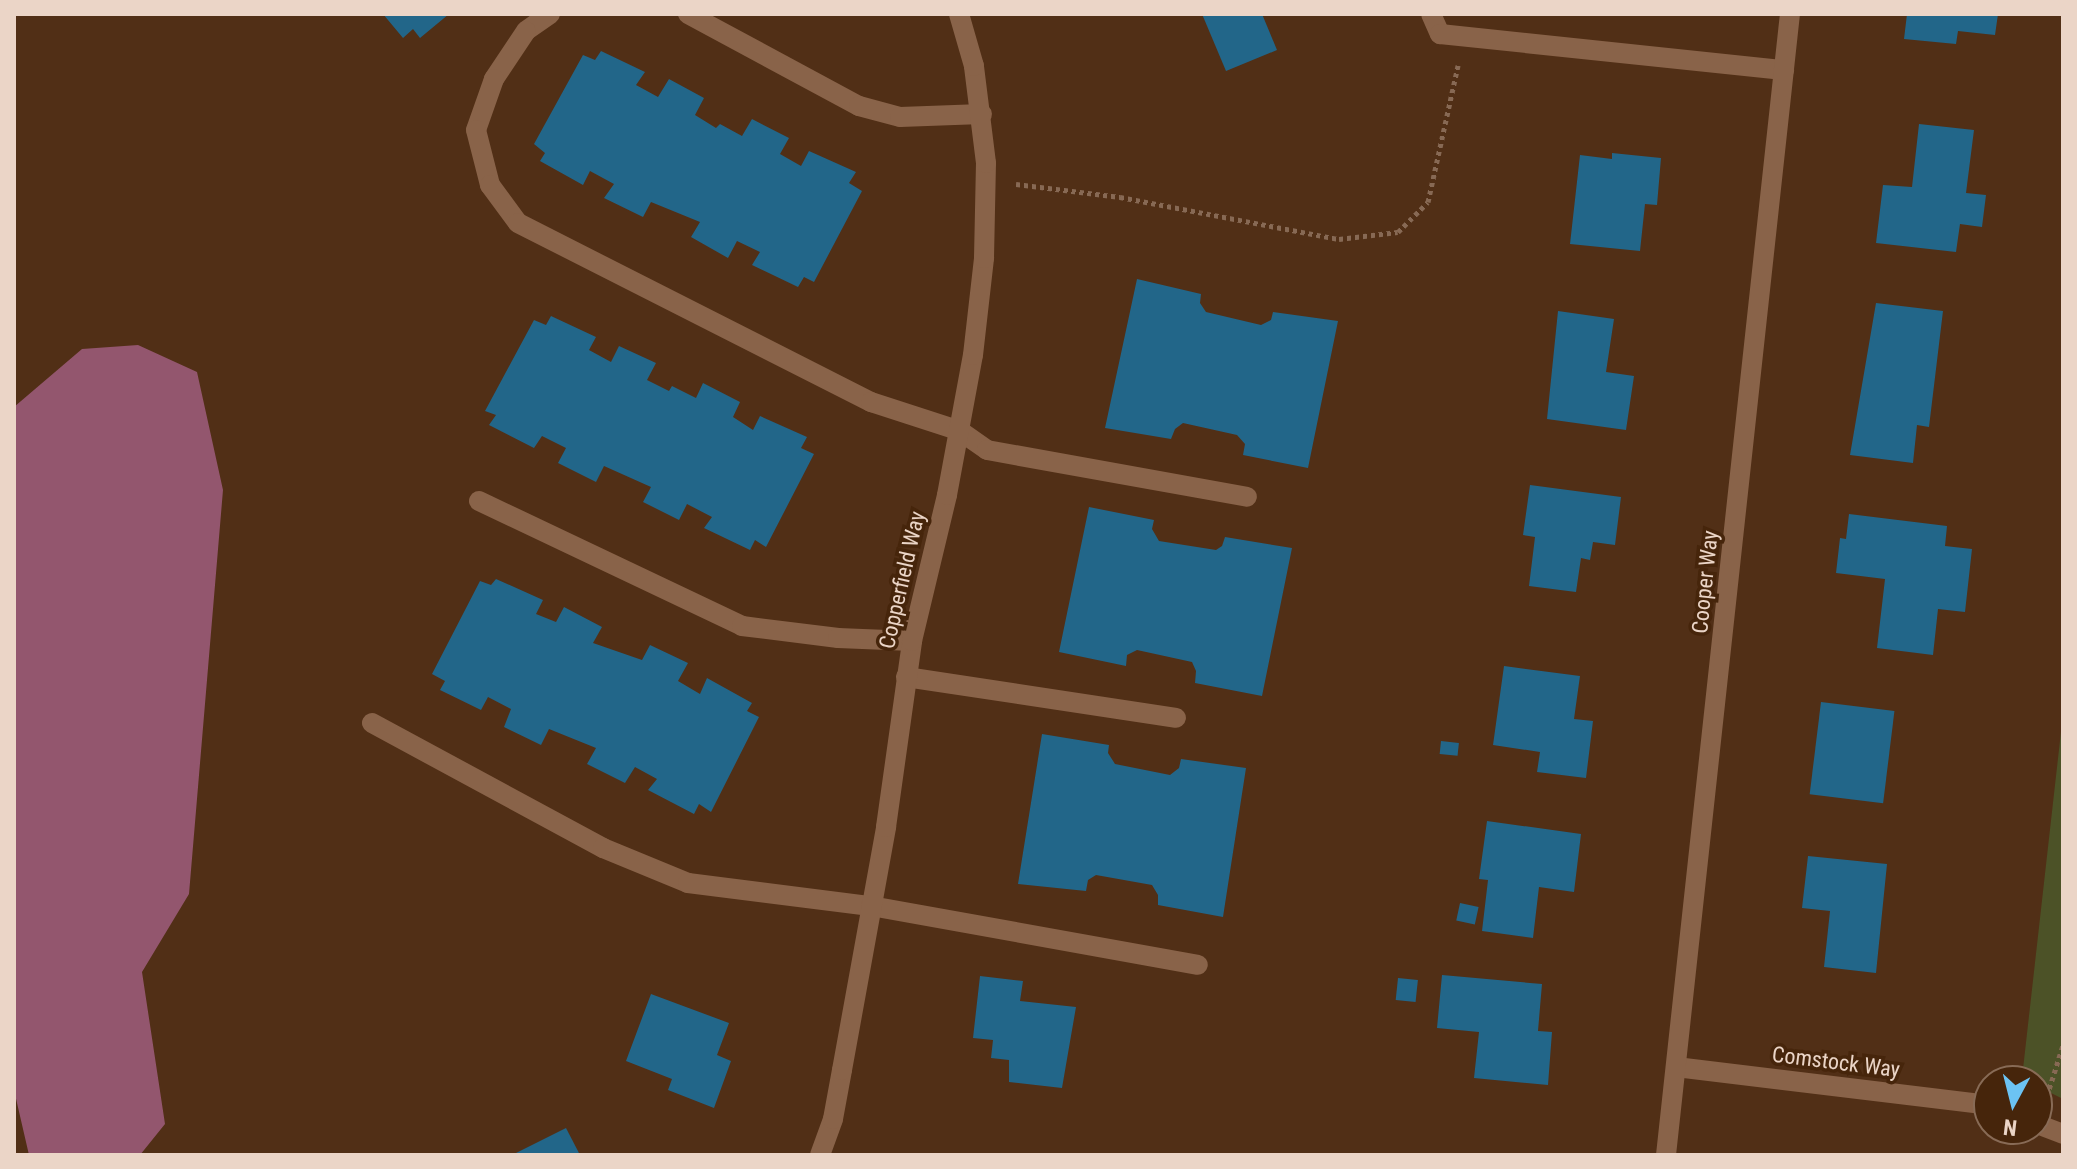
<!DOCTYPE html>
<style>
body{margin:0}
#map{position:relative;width:2077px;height:1169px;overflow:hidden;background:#512f16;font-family:"Roboto Condensed",sans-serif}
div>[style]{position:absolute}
.green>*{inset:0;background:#4c5227}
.water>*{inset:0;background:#93566e}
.building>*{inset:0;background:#226689;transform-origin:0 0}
.path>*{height:5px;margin-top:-2.5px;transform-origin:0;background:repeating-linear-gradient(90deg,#876954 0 4px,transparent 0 8px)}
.minor>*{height:20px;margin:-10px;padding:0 10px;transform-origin:10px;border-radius:10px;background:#896349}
span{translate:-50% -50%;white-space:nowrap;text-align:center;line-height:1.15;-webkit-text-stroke:7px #46250b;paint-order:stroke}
.street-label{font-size:22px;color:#ebd5c7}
.frame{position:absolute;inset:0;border:16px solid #ebd5c7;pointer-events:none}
.north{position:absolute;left:1973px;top:1065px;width:80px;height:80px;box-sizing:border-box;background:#46250b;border:2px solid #886b56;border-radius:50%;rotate:187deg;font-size:22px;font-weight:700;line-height:32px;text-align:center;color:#ebd5c7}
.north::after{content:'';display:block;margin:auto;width:28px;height:36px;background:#6cc3f3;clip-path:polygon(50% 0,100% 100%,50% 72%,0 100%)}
</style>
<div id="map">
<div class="green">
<i style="clip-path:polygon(2063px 714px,2063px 1099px,2037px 1086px,2037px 1081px,2022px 1078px)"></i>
</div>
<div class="water">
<i style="clip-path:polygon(138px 345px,197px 372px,223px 490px,189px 894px,142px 972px,165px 1124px,140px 1155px,29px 1155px,14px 1090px,14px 407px,82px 349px)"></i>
</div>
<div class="building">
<i style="clip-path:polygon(383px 14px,449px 14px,420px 38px,413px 29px,403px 38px)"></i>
<i style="clip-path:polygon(1202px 14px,1262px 14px,1277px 50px,1226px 71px)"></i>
<i style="clip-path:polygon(1907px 14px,1998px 14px,1995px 35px,1958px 31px,1956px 44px,1904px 39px)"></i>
<i style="clip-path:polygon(601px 51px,645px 72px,636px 85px,658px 97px,669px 79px,704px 98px,695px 115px,716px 128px,720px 124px,742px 136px,752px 119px,789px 138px,780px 154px,801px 166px,809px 151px,856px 172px,849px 183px,862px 191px,814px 282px,804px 277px,798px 287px,752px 265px,760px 252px,737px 241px,728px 258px,691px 237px,700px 222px,651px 202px,643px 217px,604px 198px,614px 184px,590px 171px,583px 185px,540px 161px,545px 153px,534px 144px,583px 55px,595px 60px)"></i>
<i style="clip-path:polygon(1919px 124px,1974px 130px,1966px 193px,1986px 195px,1982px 227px,1960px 224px,1956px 252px,1876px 243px,1883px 185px,1912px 187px)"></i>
<i style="clip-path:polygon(1612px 153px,1661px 158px,1657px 205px,1645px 204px,1640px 251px,1570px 244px,1580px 155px,1612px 159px)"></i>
<i style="clip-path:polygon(1137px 279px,1201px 294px,1200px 303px,1206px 312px,1261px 325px,1271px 320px,1273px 312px,1338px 321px,1308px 468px,1243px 455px,1245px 444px,1237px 435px,1183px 423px,1175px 429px,1171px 439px,1105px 428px)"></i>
<i style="clip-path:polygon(1876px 303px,1943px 311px,1929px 427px,1917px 425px,1913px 463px,1850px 455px)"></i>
<i style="clip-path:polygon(1558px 311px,1614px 319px,1606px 372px,1634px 376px,1626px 430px,1547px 419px)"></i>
<i style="clip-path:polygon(551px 316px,596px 337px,589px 350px,611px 362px,619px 346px,656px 363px,647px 380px,669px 391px,672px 386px,696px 398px,703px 383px,740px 402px,733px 417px,753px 430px,760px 416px,807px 437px,801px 448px,814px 454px,766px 547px,755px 540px,750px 550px,704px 528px,712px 517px,687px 504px,679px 520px,643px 502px,651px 487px,604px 466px,596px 482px,558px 463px,566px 448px,542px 436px,534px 448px,489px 425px,496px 415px,485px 411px,534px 320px,546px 325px)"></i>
<i style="clip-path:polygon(1530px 485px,1621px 497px,1615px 545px,1593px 542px,1590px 560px,1581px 558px,1576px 592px,1529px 586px,1535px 537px,1523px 535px)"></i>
<i style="clip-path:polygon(1089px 507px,1154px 520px,1152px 529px,1159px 541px,1216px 550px,1222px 546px,1225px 537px,1292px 548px,1262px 696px,1195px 683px,1196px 671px,1192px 662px,1137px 650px,1127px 655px,1126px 666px,1059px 652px)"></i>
<i style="clip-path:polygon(1849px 514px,1947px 526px,1945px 546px,1972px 549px,1965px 612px,1938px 609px,1933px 655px,1877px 648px,1885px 579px,1836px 573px,1840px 538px,1846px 539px)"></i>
<i style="clip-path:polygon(496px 579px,543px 600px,536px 614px,556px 622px,564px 607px,602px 627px,593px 643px,642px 660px,650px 645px,688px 663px,678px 681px,700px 694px,707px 678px,752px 703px,747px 711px,759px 717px,711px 812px,699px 804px,694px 814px,648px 790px,657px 779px,635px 767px,625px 783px,587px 764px,596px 748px,549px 729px,541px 745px,504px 727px,511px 709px,488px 697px,481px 710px,440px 690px,445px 681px,432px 674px,480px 581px,491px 585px)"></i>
<i style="clip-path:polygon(1504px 666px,1580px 676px,1574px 719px,1593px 721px,1586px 778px,1537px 772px,1540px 752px,1493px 745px)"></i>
<i style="left:1821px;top:702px;width:74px;height:93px;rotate:7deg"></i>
<i style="clip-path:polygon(1042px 734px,1109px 745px,1108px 753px,1115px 764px,1170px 775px,1179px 768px,1181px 759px,1246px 768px,1223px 917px,1158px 905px,1158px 895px,1152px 885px,1096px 875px,1088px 880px,1086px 891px,1018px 884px)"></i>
<i style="left:1441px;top:741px;width:18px;height:13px;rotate:6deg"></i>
<i style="clip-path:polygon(1487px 821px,1581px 834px,1574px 892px,1539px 887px,1533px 938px,1482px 931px,1488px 880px,1479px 879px)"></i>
<i style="clip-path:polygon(1808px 856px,1887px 864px,1876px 973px,1824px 967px,1830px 911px,1802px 908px)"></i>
<i style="left:1460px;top:903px;width:19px;height:18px;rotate:12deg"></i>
<i style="clip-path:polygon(1442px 975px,1542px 984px,1538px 1031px,1552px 1032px,1548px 1085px,1474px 1078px,1479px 1032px,1437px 1028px)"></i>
<i style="clip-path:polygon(980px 976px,1023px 981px,1020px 1001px,1076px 1007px,1062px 1088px,1009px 1082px,1009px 1060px,991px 1058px,993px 1040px,973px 1038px)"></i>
<i style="left:1398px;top:978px;width:20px;height:22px;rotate:6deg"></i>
<i style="clip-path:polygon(651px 994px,729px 1023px,717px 1055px,731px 1061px,714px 1108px,668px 1090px,672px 1079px,626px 1061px)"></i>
<i style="clip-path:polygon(566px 1128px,580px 1155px,512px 1155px)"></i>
</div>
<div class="path">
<i style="left:1016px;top:184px;width:105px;rotate:7.1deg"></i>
<i style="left:1120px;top:197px;width:223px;rotate:10.9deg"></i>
<i style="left:1339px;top:239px;width:59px;rotate:-6.8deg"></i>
<i style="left:1398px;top:232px;width:42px;rotate:-45deg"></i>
<i style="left:1428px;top:202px;width:140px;rotate:-77.6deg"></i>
<i style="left:2047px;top:1096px;width:53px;rotate:-72.6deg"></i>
</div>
<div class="minor">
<i style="left:550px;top:14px;width:29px;rotate:145deg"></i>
<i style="left:526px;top:31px;width:58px;rotate:123.7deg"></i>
<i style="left:494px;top:79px;width:54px;rotate:109.4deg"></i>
<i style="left:476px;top:130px;width:57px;rotate:75.7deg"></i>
<i style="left:490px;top:185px;width:47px;rotate:53.6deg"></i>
<i style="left:518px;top:223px;width:396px;rotate:26.9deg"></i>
<i style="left:871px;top:402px;width:94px;rotate:18deg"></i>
<i style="left:960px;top:431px;width:33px;rotate:35deg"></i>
<i style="left:987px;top:450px;width:264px;rotate:10.2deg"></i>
<i style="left:688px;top:14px;width:194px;rotate:28.3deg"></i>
<i style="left:859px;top:106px;width:42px;rotate:15deg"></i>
<i style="left:900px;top:117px;width:82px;rotate:-2.1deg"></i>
<i style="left:1431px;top:14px;width:22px;rotate:66deg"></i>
<i style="left:1440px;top:34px;width:346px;rotate:6deg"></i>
<i style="left:479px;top:501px;width:291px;rotate:25.4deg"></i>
<i style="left:742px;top:626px;width:97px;rotate:7.1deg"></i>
<i style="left:838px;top:638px;width:74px;rotate:2.3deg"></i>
<i style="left:906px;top:677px;width:273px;rotate:8.6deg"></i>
<i style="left:372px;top:723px;width:263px;rotate:28.4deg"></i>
<i style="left:603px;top:848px;width:92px;rotate:22.4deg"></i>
<i style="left:688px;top:883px;width:184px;rotate:7.2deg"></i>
<i style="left:871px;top:906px;width:332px;rotate:10.2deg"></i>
<i style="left:1676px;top:1067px;width:315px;rotate:6.9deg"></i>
<i style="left:2037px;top:1124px;width:28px;rotate:21deg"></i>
<i style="left:820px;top:1155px;width:38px;rotate:-70deg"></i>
<i style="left:833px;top:1119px;width:50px;rotate:-79.6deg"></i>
<i style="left:842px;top:1070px;width:247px;rotate:-79.7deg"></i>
<i style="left:886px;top:827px;width:188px;rotate:-82deg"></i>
<i style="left:912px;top:641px;width:150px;rotate:-76.5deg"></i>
<i style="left:947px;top:495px;width:142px;rotate:-79.5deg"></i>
<i style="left:973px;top:355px;width:98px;rotate:-83.5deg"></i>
<i style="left:984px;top:258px;width:95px;rotate:-88.8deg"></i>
<i style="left:986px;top:163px;width:98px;rotate:-97.1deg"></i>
<i style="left:974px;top:66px;width:54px;rotate:-106.1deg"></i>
<i style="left:1666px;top:1155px;width:1148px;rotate:-83.8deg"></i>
</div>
<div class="street-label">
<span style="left:902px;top:580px;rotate:-77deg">Copperfield Way</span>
<span style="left:1705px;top:582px;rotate:-84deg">Cooper Way</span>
<span style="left:1836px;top:1062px;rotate:7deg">Comstock Way</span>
</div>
<div class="frame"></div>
<div class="north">N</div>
</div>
